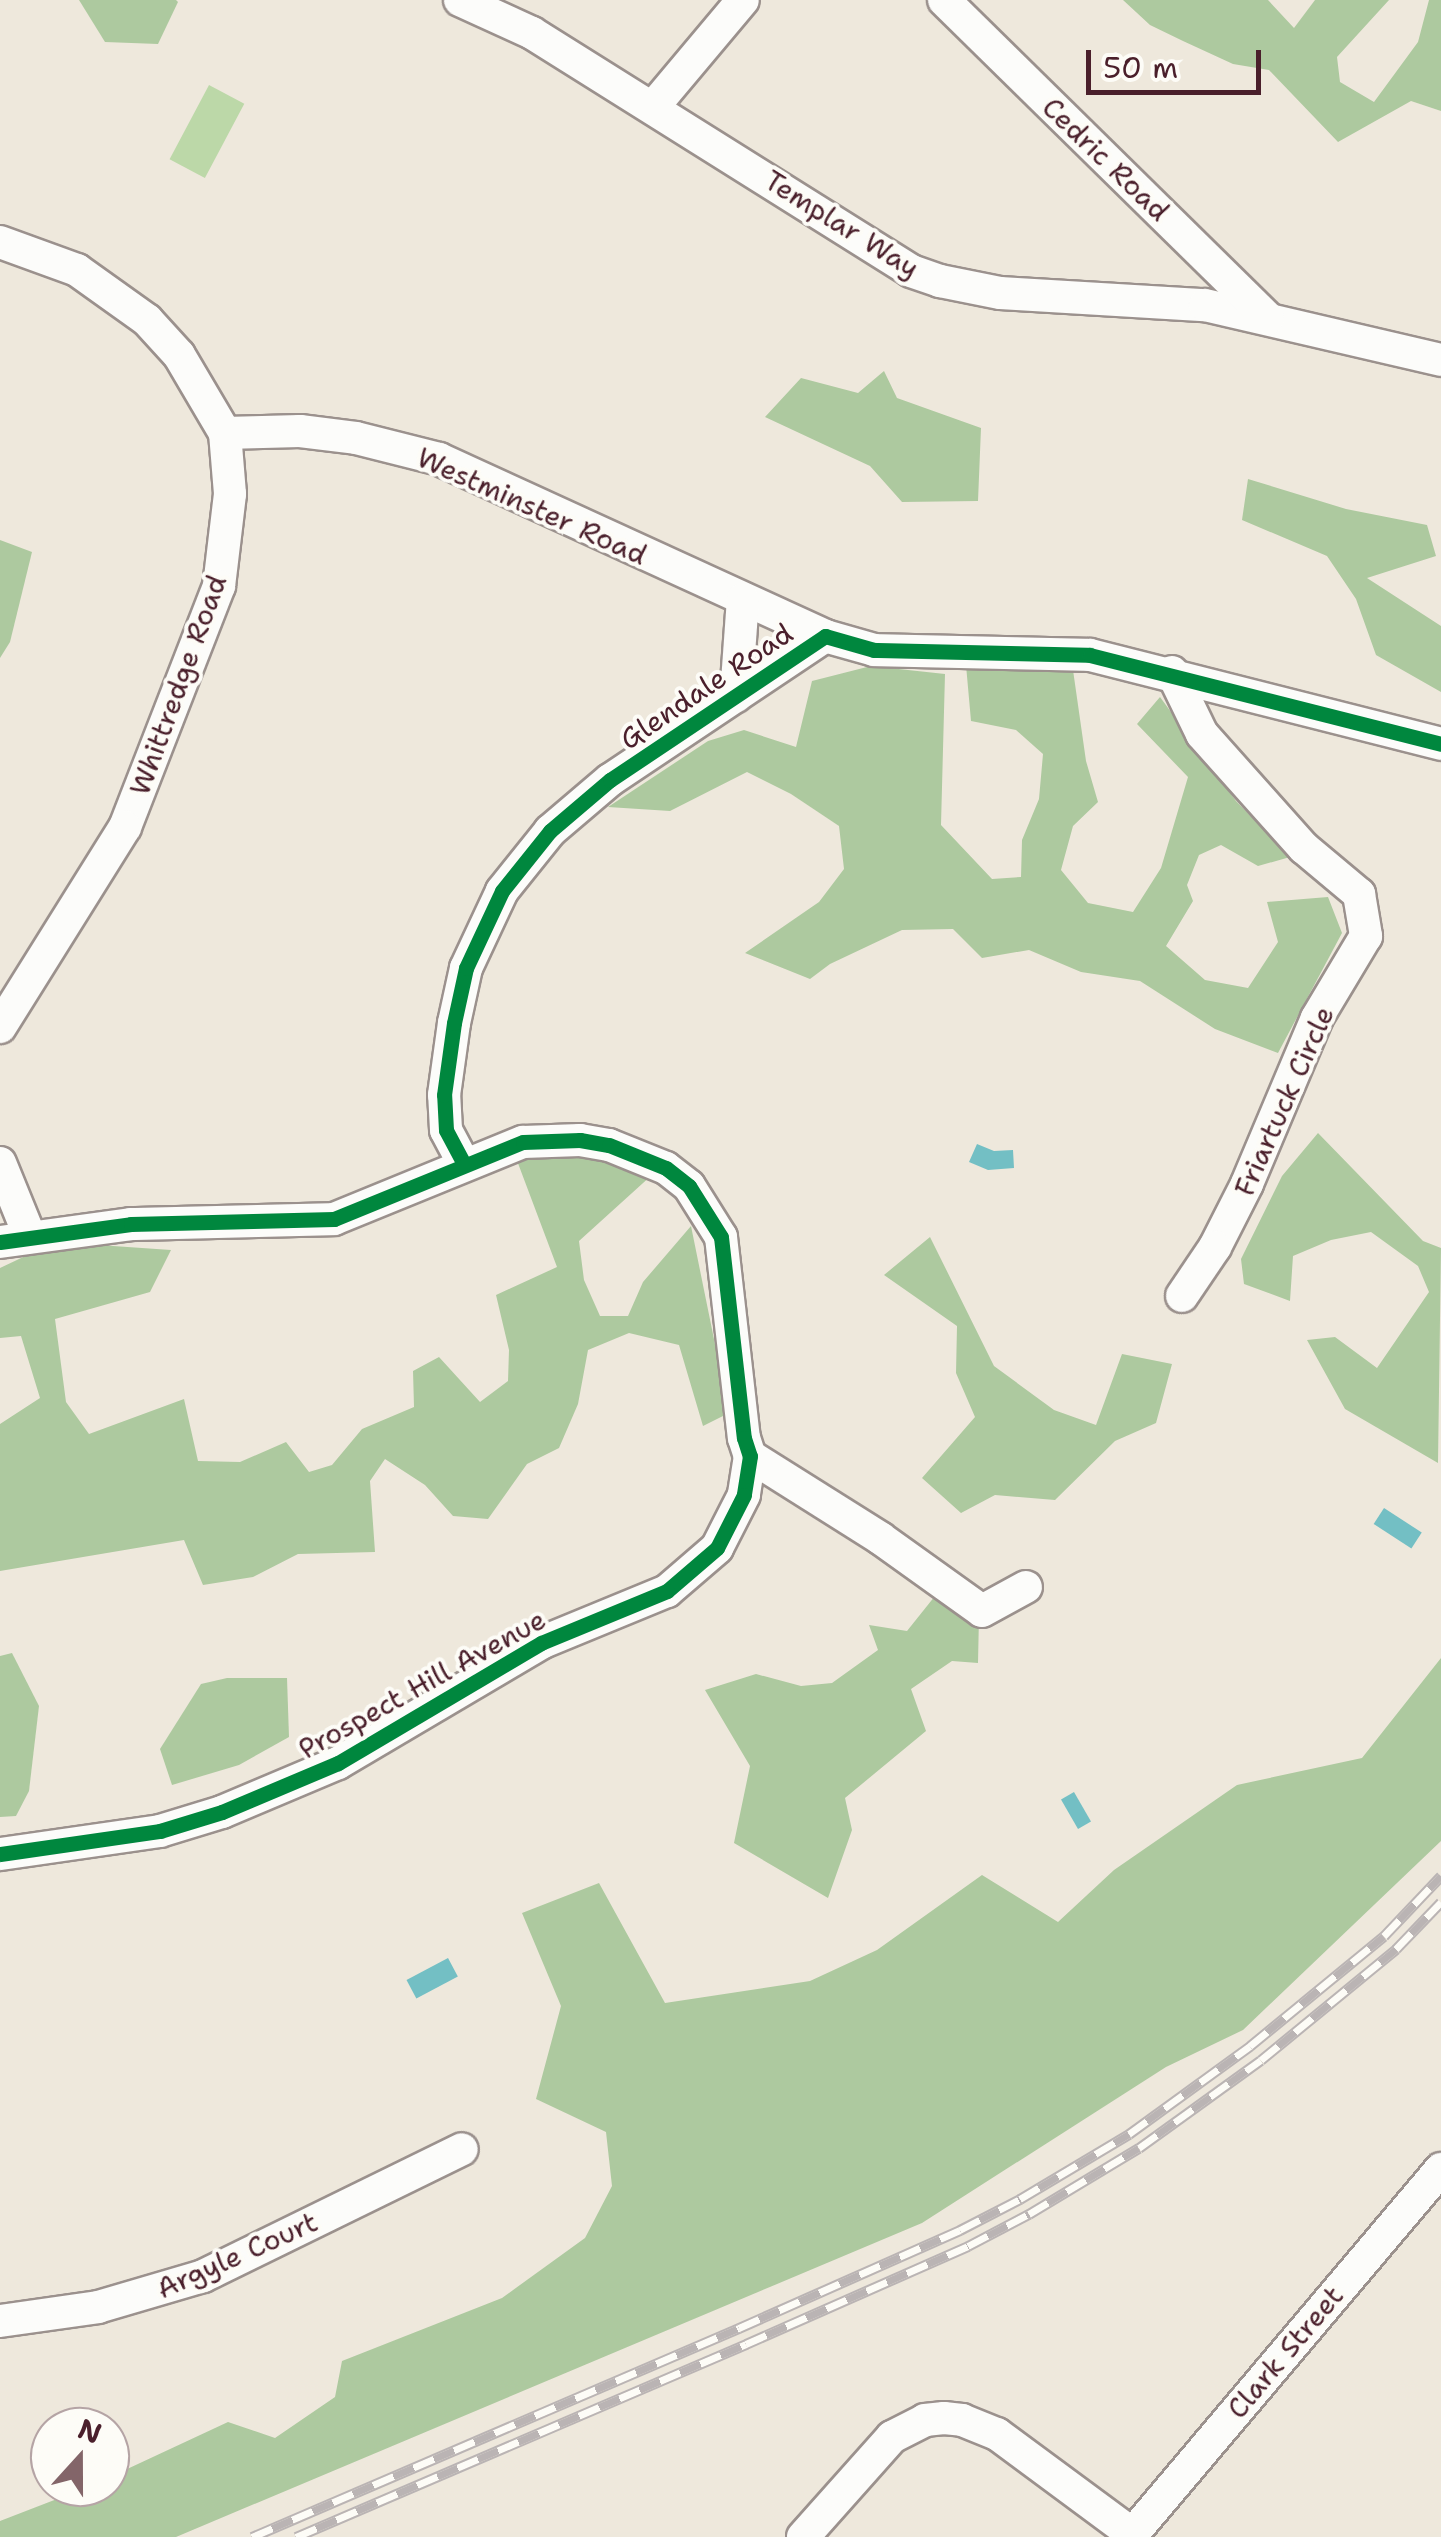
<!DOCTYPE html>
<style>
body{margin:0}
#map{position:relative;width:1441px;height:2537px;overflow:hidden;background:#eee8dc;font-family:"Shantell Sans",sans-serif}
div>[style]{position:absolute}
.green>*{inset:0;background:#bcd8a8;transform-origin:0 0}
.forest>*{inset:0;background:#adc99f}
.water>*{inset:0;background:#73bfc4;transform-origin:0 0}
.roads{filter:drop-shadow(2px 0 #9b918d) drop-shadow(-2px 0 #9b918d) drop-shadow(0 2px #9b918d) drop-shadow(0 -2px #9b918d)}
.minor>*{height:32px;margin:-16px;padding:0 16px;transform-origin:16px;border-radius:16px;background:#fcfcfa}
.rail>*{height:11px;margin-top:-5.5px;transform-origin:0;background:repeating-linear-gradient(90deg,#fdfcf7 0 22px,#bab4b4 0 44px);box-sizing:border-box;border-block:2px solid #bab4b4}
.cycleway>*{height:15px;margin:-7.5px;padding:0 7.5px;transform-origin:7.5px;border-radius:7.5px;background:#00873e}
span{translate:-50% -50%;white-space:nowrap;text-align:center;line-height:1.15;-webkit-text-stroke:8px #fdfcf7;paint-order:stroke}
.street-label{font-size:28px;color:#4a1f2b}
.north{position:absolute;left:30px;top:2407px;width:100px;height:100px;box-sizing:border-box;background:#fdfcf7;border:2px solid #b5a4a5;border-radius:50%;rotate:21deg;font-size:28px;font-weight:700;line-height:40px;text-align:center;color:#4a1f2b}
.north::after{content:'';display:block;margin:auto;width:35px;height:45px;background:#836569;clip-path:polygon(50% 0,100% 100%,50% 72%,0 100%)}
.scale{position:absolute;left:1086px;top:50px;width:175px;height:45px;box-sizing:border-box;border:5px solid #4a1f2b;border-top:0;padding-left:12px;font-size:30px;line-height:35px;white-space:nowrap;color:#4a1f2b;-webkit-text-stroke:8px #fdfcf7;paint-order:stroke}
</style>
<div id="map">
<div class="green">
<i style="left:209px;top:85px;width:40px;height:84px;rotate:28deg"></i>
</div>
<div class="forest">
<i style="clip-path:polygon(79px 0,176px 0,178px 2px,158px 44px,105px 42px)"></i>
<i style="clip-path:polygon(1123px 0,1268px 0,1294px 28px,1315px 0,1389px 0,1337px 57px,1340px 82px,1374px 102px,1418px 42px,1429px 0,1441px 0,1441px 111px,1411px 101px,1338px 142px,1269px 70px,1233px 64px,1183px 41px,1150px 25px)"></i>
<i style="clip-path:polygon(884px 371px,897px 398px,981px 428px,978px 501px,902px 502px,870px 466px,765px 417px,801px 378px,858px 393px)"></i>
<i style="clip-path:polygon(1248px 479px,1346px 509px,1427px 525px,1436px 556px,1367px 578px,1441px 626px,1441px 692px,1376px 655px,1356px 599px,1327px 556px,1242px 520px)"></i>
<i style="clip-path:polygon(0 540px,32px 552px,10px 642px,0 658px)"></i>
<i style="clip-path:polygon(966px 665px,1073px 670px,1086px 761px,1098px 802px,1073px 826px,1061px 870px,1088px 903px,1133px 912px,1161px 868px,1188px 777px,1137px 724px,1160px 697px,1236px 801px,1290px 857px,1258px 866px,1221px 845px,1199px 855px,1187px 885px,1193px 901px,1166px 946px,1205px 980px,1248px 988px,1278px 942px,1267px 902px,1328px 897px,1342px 933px,1278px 1053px,1215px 1029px,1140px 981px,1081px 972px,1029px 950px,982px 958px,953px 929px,902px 930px,830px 964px,810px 979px,745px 953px,819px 902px,844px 869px,839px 826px,791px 794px,747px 772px,670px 811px,608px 807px,708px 741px,744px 730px,796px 747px,812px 681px,871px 666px,945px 674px,941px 825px,992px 879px,1021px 877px,1022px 840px,1039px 799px,1043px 754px,1016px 730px,971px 721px)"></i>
<i style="clip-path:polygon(1318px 1133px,1423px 1241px,1441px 1248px,1438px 1463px,1345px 1409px,1307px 1340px,1335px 1337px,1377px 1368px,1429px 1292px,1418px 1266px,1371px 1232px,1331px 1240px,1293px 1256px,1290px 1301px,1244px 1284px,1241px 1259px,1282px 1176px)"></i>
<i style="clip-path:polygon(596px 1148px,653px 1174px,579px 1241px,584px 1280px,600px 1316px,628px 1316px,643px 1282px,691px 1226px,729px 1413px,703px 1426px,679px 1345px,629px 1333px,588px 1350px,578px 1404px,559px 1448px,527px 1464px,488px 1519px,453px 1516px,425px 1485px,385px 1459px,370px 1481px,375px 1552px,298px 1554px,253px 1577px,203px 1585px,184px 1540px,0 1571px,0 1424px,40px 1398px,21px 1336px,0 1338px,0 1268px,55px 1242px,171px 1250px,150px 1292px,55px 1319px,66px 1402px,89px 1434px,184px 1399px,198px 1461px,240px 1462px,286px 1442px,309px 1472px,332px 1465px,362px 1429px,414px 1407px,413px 1371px,439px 1357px,480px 1402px,508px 1381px,509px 1350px,496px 1295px,557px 1267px,516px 1158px)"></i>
<i style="clip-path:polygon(930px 1237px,994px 1366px,1054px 1410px,1096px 1425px,1122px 1354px,1172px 1364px,1156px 1423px,1115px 1441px,1055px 1500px,995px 1495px,961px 1513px,922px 1478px,975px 1417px,956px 1373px,957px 1326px,884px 1275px)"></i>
<i style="clip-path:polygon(935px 1596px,979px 1616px,978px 1663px,952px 1661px,911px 1689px,926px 1731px,845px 1798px,852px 1830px,828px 1898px,734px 1843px,750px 1766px,705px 1690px,756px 1674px,801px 1686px,832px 1683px,878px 1650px,869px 1625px,907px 1631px)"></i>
<i style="clip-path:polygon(12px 1653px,39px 1706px,29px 1791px,16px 1816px,0 1817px,0 1656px)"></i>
<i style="clip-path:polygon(1441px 1658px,1441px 1841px,1243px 2030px,1166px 2067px,922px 2223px,176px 2537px,0 2537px,0 2521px,88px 2487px,110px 2487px,110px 2477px,228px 2422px,275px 2438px,335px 2397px,342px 2361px,502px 2298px,585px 2238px,612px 2186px,606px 2132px,536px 2099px,561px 2006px,522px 1913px,599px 1883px,665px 2003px,810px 1981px,877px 1950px,982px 1875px,1058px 1922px,1114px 1870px,1237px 1785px,1362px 1758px)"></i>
<i style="clip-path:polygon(227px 1678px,287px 1678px,289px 1737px,239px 1765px,172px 1785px,160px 1749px,201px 1684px)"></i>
</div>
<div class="water">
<i style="clip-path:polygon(977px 1144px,994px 1151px,1013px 1150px,1014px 1168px,988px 1170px,969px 1162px)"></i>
<i style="left:1384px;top:1508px;width:45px;height:19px;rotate:33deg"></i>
<i style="left:1074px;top:1792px;width:34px;height:15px;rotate:60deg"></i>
<i style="left:448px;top:1958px;width:21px;height:47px;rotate:62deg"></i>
</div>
<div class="roads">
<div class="minor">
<i style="left:460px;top:0;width:79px;rotate:24.6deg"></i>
<i style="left:532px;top:33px;width:448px;rotate:32.1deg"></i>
<i style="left:911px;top:271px;width:31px;rotate:19deg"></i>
<i style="left:940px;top:281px;width:61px;rotate:11.3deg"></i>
<i style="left:1000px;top:293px;width:205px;rotate:3.4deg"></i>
<i style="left:1205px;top:305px;width:242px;rotate:13.1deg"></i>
<i style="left:944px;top:0;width:454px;rotate:44.5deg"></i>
<i style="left:654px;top:106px;width:138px;rotate:-50deg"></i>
<i style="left:0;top:242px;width:82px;rotate:20deg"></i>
<i style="left:77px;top:270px;width:86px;rotate:35.5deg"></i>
<i style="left:147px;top:320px;width:47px;rotate:47.6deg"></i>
<i style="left:179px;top:355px;width:91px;rotate:59.5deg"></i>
<i style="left:225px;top:433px;width:61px;rotate:85.3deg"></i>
<i style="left:230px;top:494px;width:93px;rotate:96.8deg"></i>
<i style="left:219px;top:586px;width:259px;rotate:111.3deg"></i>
<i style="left:125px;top:827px;width:236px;rotate:122deg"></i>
<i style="left:225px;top:433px;width:75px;rotate:-1.5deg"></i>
<i style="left:300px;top:431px;width:56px;rotate:7.1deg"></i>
<i style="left:356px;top:438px;width:86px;rotate:14.2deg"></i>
<i style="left:439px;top:459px;width:425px;rotate:24.6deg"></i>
<i style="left:1172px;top:672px;width:69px;rotate:64.2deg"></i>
<i style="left:1202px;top:734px;width:153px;rotate:48.2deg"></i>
<i style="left:1304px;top:848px;width:72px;rotate:39.9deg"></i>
<i style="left:1359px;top:894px;width:43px;rotate:80.5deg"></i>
<i style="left:1366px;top:936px;width:96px;rotate:120.9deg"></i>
<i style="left:1317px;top:1018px;width:180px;rotate:112.9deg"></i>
<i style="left:1247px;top:1184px;width:71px;rotate:116.9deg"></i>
<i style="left:1215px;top:1247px;width:59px;rotate:124deg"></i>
<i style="left:736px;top:696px;width:97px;rotate:-85.9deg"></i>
<i style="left:0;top:1163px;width:80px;rotate:67.9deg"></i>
<i style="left:464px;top:1164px;width:38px;rotate:-118deg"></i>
<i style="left:446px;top:1130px;width:35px;rotate:-93deg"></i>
<i style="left:444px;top:1095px;width:73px;rotate:-82.1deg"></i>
<i style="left:454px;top:1023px;width:56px;rotate:-77.7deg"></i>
<i style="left:466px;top:968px;width:85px;rotate:-64.9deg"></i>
<i style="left:502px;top:891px;width:77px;rotate:-51.3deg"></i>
<i style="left:550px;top:831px;width:79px;rotate:-40.4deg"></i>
<i style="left:610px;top:780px;width:259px;rotate:-33.8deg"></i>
<i style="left:825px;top:636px;width:51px;rotate:15.9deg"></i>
<i style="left:874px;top:650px;width:216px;rotate:1.3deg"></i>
<i style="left:1090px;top:655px;width:362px;rotate:14.2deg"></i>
<i style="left:0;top:1242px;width:132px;rotate:-7.8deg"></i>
<i style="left:131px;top:1224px;width:203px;rotate:-1.4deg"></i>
<i style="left:334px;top:1219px;width:204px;rotate:-22.2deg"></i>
<i style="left:523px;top:1142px;width:57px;rotate:-2deg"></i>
<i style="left:580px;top:1140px;width:29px;rotate:10deg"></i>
<i style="left:609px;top:1145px;width:61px;rotate:22deg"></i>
<i style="left:666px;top:1168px;width:29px;rotate:38deg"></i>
<i style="left:689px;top:1186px;width:60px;rotate:57.9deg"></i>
<i style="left:721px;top:1237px;width:202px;rotate:83.5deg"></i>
<i style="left:744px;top:1438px;width:19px;rotate:72deg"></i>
<i style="left:750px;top:1456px;width:39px;rotate:99deg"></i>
<i style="left:744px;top:1495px;width:59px;rotate:117deg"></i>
<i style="left:717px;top:1548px;width:66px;rotate:139.3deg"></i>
<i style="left:667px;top:1591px;width:136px;rotate:157.6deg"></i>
<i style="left:541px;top:1643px;width:236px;rotate:149.4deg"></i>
<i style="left:338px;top:1763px;width:126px;rotate:157.1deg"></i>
<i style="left:222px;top:1812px;width:65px;rotate:163deg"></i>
<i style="left:160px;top:1831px;width:162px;rotate:171.8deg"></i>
<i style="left:750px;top:1456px;width:154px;rotate:32.2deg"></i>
<i style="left:880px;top:1538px;width:125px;rotate:35.6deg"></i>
<i style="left:982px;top:1611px;width:50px;rotate:-28.6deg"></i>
<i style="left:0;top:2321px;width:99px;rotate:-8.1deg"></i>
<i style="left:98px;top:2307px;width:109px;rotate:-16.4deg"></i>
<i style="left:203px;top:2276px;width:288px;rotate:-26.1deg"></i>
<i style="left:803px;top:2537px;width:134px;rotate:-48.3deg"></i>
<i style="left:892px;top:2437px;width:37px;rotate:-27deg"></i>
<i style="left:925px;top:2420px;width:19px;rotate:-6deg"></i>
<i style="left:944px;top:2418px;width:18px;rotate:6deg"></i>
<i style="left:962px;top:2420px;width:38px;rotate:22deg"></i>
<i style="left:997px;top:2434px;width:168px;rotate:36.5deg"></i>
<i style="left:1130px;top:2537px;width:482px;rotate:-49.8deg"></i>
</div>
</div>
<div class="rail">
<i style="left:252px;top:2537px;width:530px;rotate:-23.23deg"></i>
<i style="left:739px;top:2328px;width:242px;rotate:-23.9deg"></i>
<i style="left:960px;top:2230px;width:68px;rotate:-27.3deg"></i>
<i style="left:1020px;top:2199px;width:127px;rotate:-30.8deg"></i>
<i style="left:1129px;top:2134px;width:150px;rotate:-36deg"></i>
<i style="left:1250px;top:2046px;width:173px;rotate:-39.4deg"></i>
<i style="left:1384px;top:1936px;width:83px;rotate:-46.5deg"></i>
<i style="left:296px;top:2537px;width:490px;rotate:-23.2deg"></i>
<i style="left:746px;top:2344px;width:243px;rotate:-23.8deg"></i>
<i style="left:968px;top:2246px;width:69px;rotate:-27.7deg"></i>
<i style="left:1029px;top:2214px;width:128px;rotate:-31deg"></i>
<i style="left:1139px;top:2148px;width:150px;rotate:-35.8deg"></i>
<i style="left:1261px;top:2060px;width:175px;rotate:-39.4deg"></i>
<i style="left:1396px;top:1949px;width:65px;rotate:-46.2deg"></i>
</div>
<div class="cycleway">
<i style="left:464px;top:1164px;width:38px;rotate:-118deg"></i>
<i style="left:446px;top:1130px;width:35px;rotate:-93deg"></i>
<i style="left:444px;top:1095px;width:73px;rotate:-82.1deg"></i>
<i style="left:454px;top:1023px;width:56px;rotate:-77.7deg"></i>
<i style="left:466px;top:968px;width:85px;rotate:-64.9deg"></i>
<i style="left:502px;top:891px;width:77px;rotate:-51.3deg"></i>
<i style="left:550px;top:831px;width:79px;rotate:-40.4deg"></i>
<i style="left:610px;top:780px;width:259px;rotate:-33.8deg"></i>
<i style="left:825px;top:636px;width:51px;rotate:15.9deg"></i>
<i style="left:874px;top:650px;width:216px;rotate:1.3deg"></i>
<i style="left:1090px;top:655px;width:362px;rotate:14.2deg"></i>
<i style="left:0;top:1242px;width:132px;rotate:-7.8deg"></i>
<i style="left:131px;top:1224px;width:203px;rotate:-1.4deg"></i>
<i style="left:334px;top:1219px;width:204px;rotate:-22.2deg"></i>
<i style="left:523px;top:1142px;width:57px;rotate:-2deg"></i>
<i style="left:580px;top:1140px;width:29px;rotate:10deg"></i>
<i style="left:609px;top:1145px;width:61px;rotate:22deg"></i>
<i style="left:666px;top:1168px;width:29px;rotate:38deg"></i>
<i style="left:689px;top:1186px;width:60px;rotate:57.9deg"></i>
<i style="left:721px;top:1237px;width:202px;rotate:83.5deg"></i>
<i style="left:744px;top:1438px;width:19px;rotate:72deg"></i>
<i style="left:750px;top:1456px;width:39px;rotate:99deg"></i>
<i style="left:744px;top:1495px;width:59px;rotate:117deg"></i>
<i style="left:717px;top:1548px;width:66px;rotate:139.3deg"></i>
<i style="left:667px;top:1591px;width:136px;rotate:157.6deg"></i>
<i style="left:541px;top:1643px;width:236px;rotate:149.4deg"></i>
<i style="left:338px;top:1763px;width:126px;rotate:157.1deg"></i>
<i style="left:222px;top:1812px;width:65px;rotate:163deg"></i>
<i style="left:160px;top:1831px;width:162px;rotate:171.8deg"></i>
</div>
<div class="street-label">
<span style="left:1106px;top:159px;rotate:44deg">Cedric Road</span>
<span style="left:842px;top:224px;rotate:32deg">Templar Way</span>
<span style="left:532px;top:506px;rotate:24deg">Westminster Road</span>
<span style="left:178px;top:685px;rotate:-70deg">Whittredge Road</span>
<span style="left:706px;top:686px;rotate:-34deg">Glendale Road</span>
<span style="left:1284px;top:1101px;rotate:-66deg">Friartuck Circle</span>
<span style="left:422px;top:1684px;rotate:-29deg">Prospect Hill Avenue</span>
<span style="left:237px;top:2255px;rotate:-24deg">Argyle Court</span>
<span style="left:1285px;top:2352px;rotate:-50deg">Clark Street</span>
</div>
<div class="north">N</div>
<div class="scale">50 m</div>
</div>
